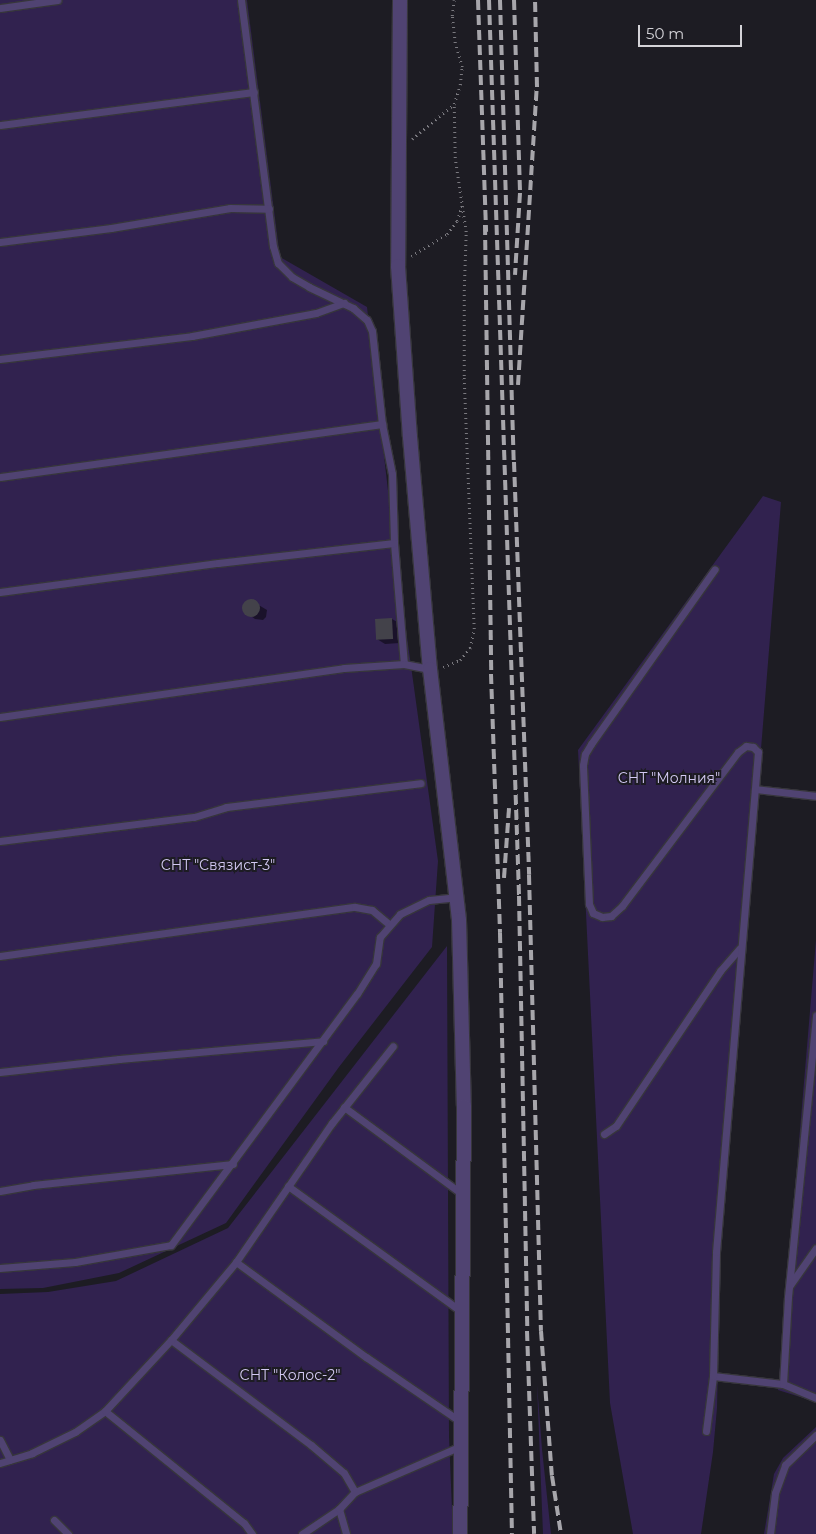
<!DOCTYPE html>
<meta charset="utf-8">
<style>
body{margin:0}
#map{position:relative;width:816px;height:1534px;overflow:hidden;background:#1d1c23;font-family:Montserrat,sans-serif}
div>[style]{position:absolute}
.green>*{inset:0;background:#31224f}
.shadow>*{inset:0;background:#0007}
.building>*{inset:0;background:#43424a;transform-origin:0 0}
.round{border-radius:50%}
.path>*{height:2.5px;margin-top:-1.25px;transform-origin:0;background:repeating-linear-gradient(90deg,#7a797f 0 1px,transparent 0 5px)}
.roads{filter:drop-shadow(1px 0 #37363c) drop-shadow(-1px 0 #37363c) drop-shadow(0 1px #37363c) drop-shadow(0 -1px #37363c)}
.lane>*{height:7px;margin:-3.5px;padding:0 3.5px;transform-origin:3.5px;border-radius:3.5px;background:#504372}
.street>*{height:14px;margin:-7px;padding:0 7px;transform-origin:7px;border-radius:7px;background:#504372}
.rail>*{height:4px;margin-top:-2px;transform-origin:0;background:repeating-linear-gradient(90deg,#a7a6ab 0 10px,transparent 0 15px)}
span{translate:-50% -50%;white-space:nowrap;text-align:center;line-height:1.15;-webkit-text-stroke:4px #1d1c23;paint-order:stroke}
.park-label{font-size:14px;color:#d3c9f3}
.scale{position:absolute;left:638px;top:25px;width:104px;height:22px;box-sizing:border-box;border:2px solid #d4d3d8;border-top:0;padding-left:6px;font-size:15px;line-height:18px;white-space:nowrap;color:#d4d3d8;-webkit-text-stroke:4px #1d1c23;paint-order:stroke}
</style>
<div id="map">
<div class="green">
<i style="clip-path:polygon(0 0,247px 0,280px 257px,367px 307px,394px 543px,438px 861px,432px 947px,339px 1067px,226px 1223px,119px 1273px,43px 1288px,0 1289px)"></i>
<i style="clip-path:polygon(763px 496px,781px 502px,721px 1243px,717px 1408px,713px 1452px,701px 1534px,633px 1534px,610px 1403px,578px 750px)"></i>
<i style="clip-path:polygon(816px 940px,816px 1402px,778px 1390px)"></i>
<i style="clip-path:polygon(447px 946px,449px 1436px,453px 1534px,0 1534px,0 1294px,48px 1292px,116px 1281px,228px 1228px)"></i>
<i style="clip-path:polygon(537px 1384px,542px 1449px,551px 1534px,543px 1534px)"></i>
<i style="clip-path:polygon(816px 1427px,816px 1534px,764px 1534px,774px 1474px,783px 1458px)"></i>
</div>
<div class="shadow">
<i style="clip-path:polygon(250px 600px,267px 610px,266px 617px,263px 620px,255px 619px,244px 611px,245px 606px)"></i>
<i style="clip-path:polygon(392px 619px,399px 623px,400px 643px,385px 644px,377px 639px)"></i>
</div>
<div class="building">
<i class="round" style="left:242px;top:599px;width:18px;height:18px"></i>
<i style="left:392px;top:618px;width:21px;height:17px;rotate:87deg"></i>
</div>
<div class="path">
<i style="left:412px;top:139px;width:55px;rotate:-39.8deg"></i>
<i style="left:411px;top:256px;width:42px;rotate:-31.4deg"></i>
<i style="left:447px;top:234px;width:16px;rotate:-52deg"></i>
<i style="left:457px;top:221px;width:16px;rotate:-72deg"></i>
<i style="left:443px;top:667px;width:18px;rotate:-22deg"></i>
<i style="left:460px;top:660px;width:16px;rotate:-50deg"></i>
<i style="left:470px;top:648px;width:19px;rotate:-78deg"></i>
<i style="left:474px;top:629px;width:253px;rotate:-92.3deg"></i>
<i style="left:464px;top:376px;width:85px;rotate:-90deg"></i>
<i style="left:464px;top:291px;width:59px;rotate:-88.1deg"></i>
<i style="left:466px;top:232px;width:75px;rotate:-98.5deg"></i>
<i style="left:455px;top:158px;width:54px;rotate:-91.1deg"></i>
<i style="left:454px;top:104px;width:20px;rotate:-72deg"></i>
<i style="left:460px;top:85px;width:18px;rotate:-84deg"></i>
<i style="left:462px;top:67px;width:25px;rotate:-106deg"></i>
<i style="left:455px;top:43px;width:27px;rotate:-96deg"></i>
<i style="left:452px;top:16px;width:16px;rotate:-83deg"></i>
</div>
<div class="roads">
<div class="lane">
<i style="left:241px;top:0;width:248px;rotate:82.6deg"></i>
<i style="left:273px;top:246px;width:18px;rotate:74deg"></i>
<i style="left:278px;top:263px;width:20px;rotate:45deg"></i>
<i style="left:292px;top:277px;width:20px;rotate:30deg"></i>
<i style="left:309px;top:287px;width:49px;rotate:25.5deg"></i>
<i style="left:353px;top:308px;width:18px;rotate:41deg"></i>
<i style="left:367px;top:320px;width:12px;rotate:66deg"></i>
<i style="left:372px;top:331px;width:94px;rotate:83.9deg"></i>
<i style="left:382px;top:424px;width:51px;rotate:78.7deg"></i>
<i style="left:392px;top:474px;width:69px;rotate:88.3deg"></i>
<i style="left:394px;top:543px;width:121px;rotate:85.3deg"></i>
<i style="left:0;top:8px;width:58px;rotate:-8deg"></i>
<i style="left:0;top:125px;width:256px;rotate:-7.4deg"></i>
<i style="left:0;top:242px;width:112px;rotate:-7.2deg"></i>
<i style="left:111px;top:228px;width:121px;rotate:-9.5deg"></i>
<i style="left:230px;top:208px;width:39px;rotate:1deg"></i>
<i style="left:0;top:359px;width:193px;rotate:-6.8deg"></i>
<i style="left:192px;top:336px;width:126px;rotate:-10.5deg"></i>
<i style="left:316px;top:313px;width:30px;rotate:-20deg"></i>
<i style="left:0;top:477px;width:386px;rotate:-7.9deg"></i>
<i style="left:0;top:592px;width:220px;rotate:-7.6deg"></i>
<i style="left:218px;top:563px;width:177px;rotate:-6.5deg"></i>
<i style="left:0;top:717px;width:347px;rotate:-8.1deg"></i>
<i style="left:344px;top:668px;width:60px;rotate:-3.8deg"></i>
<i style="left:404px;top:664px;width:26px;rotate:11deg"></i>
<i style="left:755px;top:789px;width:61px;rotate:6.5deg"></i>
<i style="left:0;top:841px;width:195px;rotate:-7.1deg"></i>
<i style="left:194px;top:817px;width:34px;rotate:-17deg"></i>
<i style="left:226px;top:807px;width:196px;rotate:-7deg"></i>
<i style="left:0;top:956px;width:358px;rotate:-7.9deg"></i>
<i style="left:355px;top:907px;width:17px;rotate:10deg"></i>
<i style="left:372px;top:910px;width:23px;rotate:40deg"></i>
<i style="left:0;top:1072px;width:120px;rotate:-6.2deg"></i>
<i style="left:119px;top:1059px;width:205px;rotate:-5deg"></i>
<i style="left:344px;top:1107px;width:147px;rotate:36.4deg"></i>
<i style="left:604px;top:1134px;width:14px;rotate:-34deg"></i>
<i style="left:616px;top:1126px;width:187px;rotate:-56.1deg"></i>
<i style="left:720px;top:971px;width:30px;rotate:-49deg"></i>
<i style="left:288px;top:1186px;width:215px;rotate:35.9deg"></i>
<i style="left:0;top:1191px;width:34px;rotate:-10deg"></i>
<i style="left:33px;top:1185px;width:201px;rotate:-6deg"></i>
<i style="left:236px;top:1262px;width:161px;rotate:36.2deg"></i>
<i style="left:366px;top:1357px;width:115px;rotate:34.4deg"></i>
<i style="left:0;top:1268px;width:75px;rotate:-4.6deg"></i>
<i style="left:75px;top:1262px;width:97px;rotate:-10deg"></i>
<i style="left:171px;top:1245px;width:312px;rotate:-53.5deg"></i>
<i style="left:357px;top:994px;width:36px;rotate:-58deg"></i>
<i style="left:376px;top:964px;width:27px;rotate:-82deg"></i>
<i style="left:380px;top:937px;width:30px;rotate:-49deg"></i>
<i style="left:400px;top:914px;width:32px;rotate:-26deg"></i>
<i style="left:429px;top:900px;width:27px;rotate:-6deg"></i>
<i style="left:790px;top:1285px;width:45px;rotate:-54.9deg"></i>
<i style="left:171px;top:1340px;width:175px;rotate:36.9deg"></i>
<i style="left:311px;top:1445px;width:43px;rotate:40.3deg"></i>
<i style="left:344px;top:1473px;width:22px;rotate:60deg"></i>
<i style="left:713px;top:1376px;width:70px;rotate:6.5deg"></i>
<i style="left:783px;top:1384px;width:36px;rotate:23deg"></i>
<i style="left:783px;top:1384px;width:87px;rotate:-86.7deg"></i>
<i style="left:788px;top:1297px;width:283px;rotate:-84.3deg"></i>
<i style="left:105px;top:1411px;width:179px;rotate:38.9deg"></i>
<i style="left:244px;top:1523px;width:14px;rotate:54deg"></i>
<i style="left:706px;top:1431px;width:55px;rotate:-82.7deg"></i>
<i style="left:713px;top:1376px;width:124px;rotate:-88.6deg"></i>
<i style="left:716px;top:1252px;width:502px;rotate:-85.2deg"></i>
<i style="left:758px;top:752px;width:7px;rotate:-135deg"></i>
<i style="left:753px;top:747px;width:7px;rotate:-172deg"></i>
<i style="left:746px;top:746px;width:10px;rotate:143deg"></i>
<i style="left:738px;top:752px;width:193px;rotate:127deg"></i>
<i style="left:622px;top:906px;width:15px;rotate:138deg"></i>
<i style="left:611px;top:916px;width:9px;rotate:174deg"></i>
<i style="left:602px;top:917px;width:10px;rotate:-156deg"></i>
<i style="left:593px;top:913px;width:10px;rotate:-114deg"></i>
<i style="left:589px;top:904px;width:139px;rotate:-92.5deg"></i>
<i style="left:583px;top:765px;width:11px;rotate:-80deg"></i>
<i style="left:585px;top:754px;width:12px;rotate:-59deg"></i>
<i style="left:591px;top:744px;width:214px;rotate:-54.7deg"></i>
<i style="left:0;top:1440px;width:22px;rotate:63deg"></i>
<i style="left:0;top:1463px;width:34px;rotate:-17deg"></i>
<i style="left:32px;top:1453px;width:48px;rotate:-26deg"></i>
<i style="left:75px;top:1432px;width:37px;rotate:-35deg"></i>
<i style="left:105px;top:1411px;width:97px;rotate:-47.1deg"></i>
<i style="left:171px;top:1340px;width:102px;rotate:-50.2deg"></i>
<i style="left:236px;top:1262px;width:169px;rotate:-55.4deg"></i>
<i style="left:332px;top:1123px;width:98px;rotate:-51.6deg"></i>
<i style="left:339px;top:1509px;width:26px;rotate:74deg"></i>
<i style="left:54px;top:1520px;width:20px;rotate:45deg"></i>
<i style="left:302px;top:1534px;width:45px;rotate:-34deg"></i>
<i style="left:339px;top:1509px;width:23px;rotate:-47deg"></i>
<i style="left:355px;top:1492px;width:116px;rotate:-23.5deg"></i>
<i style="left:770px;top:1534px;width:41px;rotate:-83deg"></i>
<i style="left:775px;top:1493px;width:30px;rotate:-70deg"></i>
<i style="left:785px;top:1465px;width:43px;rotate:-44.1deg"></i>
</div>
<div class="street">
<i style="left:400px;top:0;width:266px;rotate:90.4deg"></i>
<i style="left:398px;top:266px;width:171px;rotate:86deg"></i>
<i style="left:410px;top:437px;width:233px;rotate:85.1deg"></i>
<i style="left:430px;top:669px;width:253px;rotate:83.4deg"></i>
<i style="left:459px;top:920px;width:186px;rotate:88.5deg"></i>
<i style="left:464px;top:1106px;width:428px;rotate:90.5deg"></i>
</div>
</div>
<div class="rail">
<i style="left:478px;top:0;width:232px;rotate:88deg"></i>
<i style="left:489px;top:0;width:897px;rotate:88.08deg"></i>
<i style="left:519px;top:896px;width:435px;rotate:88.9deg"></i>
<i style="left:527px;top:1331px;width:203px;rotate:88deg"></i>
<i style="left:500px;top:0;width:462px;rotate:88.3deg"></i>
<i style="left:514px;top:462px;width:413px;rotate:87.9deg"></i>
<i style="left:529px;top:875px;width:456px;rotate:88.5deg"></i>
<i style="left:541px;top:1331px;width:145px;rotate:85.7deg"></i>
<i style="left:552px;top:1476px;width:59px;rotate:81.2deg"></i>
<i style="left:514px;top:0;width:193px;rotate:88.2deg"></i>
<i style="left:520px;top:193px;width:82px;rotate:93.5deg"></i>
<i style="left:485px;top:225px;width:449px;rotate:89.2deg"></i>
<i style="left:491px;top:674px;width:259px;rotate:88deg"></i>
<i style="left:500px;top:933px;width:601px;rotate:88.86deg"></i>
<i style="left:518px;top:385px;width:299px;rotate:-86.4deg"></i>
<i style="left:537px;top:87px;width:87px;rotate:-91.3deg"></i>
<i style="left:504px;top:878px;width:70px;rotate:-85.9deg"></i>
</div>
<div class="park-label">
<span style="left:669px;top:778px">СНТ "Молния"</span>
<span style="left:218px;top:865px">СНТ "Связист-3"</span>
<span style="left:290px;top:1375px">СНТ "Колос-2"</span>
</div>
<div class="scale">50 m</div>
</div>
